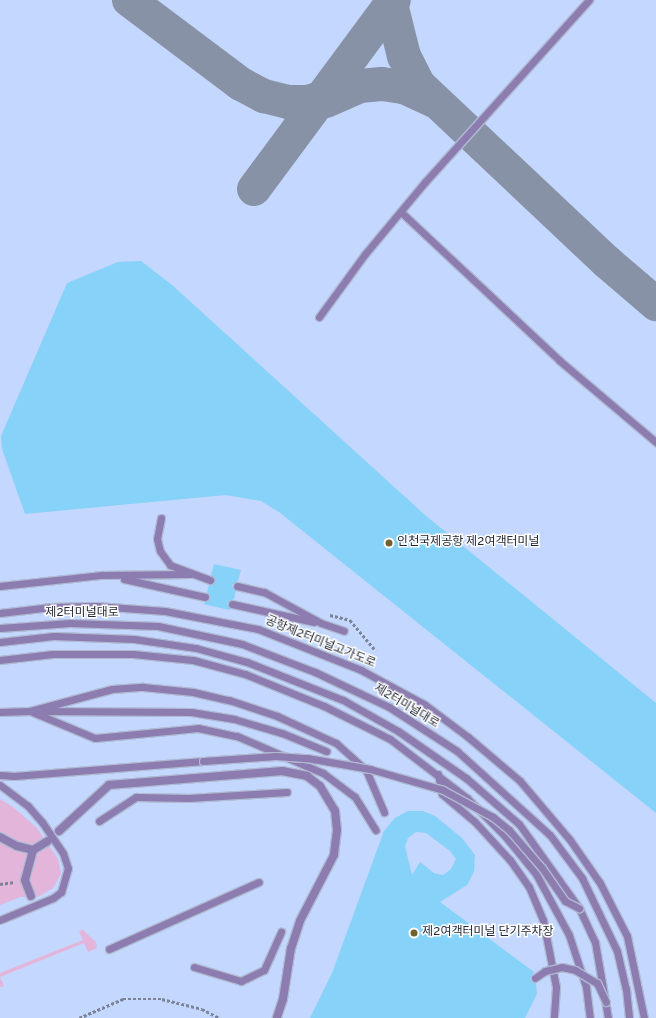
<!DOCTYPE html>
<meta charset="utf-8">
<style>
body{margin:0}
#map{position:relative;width:656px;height:1018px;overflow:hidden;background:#d3e0fa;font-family:Overpass,"Noto Sans KR",sans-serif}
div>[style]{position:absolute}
.built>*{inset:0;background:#c4d7ff;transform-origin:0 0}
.green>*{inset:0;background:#e4b5db}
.taxiway>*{height:34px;margin:-17px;padding:0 17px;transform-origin:17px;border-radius:17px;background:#8892a6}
.building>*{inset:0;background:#87d2f8}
.path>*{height:2.5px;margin-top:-1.25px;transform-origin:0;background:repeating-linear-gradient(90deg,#7b8497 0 3px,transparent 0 5px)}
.roads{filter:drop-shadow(1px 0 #b0bbd3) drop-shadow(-1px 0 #b0bbd3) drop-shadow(0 1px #b0bbd3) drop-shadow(0 -1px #b0bbd3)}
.service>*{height:7px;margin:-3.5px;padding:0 3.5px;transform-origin:3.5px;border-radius:3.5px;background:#8d7cb0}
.pedestrian>*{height:8px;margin:-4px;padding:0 4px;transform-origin:4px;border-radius:4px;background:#8d7cb0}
.bridges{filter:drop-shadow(1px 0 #b0bbd3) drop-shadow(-1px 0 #b0bbd3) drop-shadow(0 1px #b0bbd3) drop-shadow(0 -1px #b0bbd3)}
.service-bridge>*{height:7px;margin:-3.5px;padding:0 3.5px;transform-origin:3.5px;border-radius:3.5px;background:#8d7cb0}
.dots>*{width:11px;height:11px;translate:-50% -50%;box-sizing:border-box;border:2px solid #fff;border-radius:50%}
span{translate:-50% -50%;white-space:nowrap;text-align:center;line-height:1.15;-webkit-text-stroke:3px #fff;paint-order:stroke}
.poi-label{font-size:12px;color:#232835}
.left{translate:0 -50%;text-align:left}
.street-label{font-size:12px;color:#232835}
</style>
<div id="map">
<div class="built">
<i style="left:0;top:0;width:656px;height:1018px"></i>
</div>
<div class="green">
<i style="clip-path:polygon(0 799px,13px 807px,37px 828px,58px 859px,61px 874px,53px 888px,38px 897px,20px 897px,0 905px)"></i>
<i style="clip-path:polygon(83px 930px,96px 942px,97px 948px,88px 952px,84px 943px,0 977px,4px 986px,0 987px,0 973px,83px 940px,79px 931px)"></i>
</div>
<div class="taxiway">
<i style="left:129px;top:0;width:140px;rotate:36.9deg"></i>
<i style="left:241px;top:84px;width:26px;rotate:28deg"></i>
<i style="left:264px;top:96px;width:25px;rotate:14deg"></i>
<i style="left:288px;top:102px;width:19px"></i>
<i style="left:307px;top:102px;width:40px;rotate:-16deg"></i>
<i style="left:390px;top:0;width:58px;rotate:76deg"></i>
<i style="left:404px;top:56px;width:33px;rotate:63deg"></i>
<i style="left:419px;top:85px;width:258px;rotate:43.3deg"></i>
<i style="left:607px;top:262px;width:65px;rotate:40.6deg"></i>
<i style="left:326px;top:101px;width:36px;rotate:-24deg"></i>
<i style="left:359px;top:86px;width:23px;rotate:-5deg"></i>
<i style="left:382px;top:84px;width:22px;rotate:8deg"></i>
<i style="left:404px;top:87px;width:33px;rotate:25deg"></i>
<i style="left:254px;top:189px;width:235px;rotate:-53.5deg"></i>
</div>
<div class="building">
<i style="clip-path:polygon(141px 261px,172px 285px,425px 515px,656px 703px,656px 813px,279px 512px,261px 501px,226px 495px,25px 514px,2px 449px,1px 436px,67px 283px,118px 262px)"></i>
<i style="clip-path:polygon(214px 564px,241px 570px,238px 581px,232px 585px,236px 591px,234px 599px,227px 603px,230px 610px,203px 604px,210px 598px,207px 592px,209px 585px,215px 581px,211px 575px)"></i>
<i style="clip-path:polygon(evenodd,408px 811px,423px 811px,435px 816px,462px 838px,475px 855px,474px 872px,467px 885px,440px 902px,534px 972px,530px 979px,536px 983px,537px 994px,525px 1018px,310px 1018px,332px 973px,384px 831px,395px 818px,408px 811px,416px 832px,426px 833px,450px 851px,456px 859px,451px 869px,443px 875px,434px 873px,420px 862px,412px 875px,405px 846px,408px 838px,416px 832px)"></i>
</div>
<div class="path">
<i style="left:330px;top:615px;width:21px;rotate:14deg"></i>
<i style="left:350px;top:620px;width:40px;rotate:50deg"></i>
<i style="left:0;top:884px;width:15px;rotate:-8deg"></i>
<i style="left:79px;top:1018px;width:48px;rotate:-23.4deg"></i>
<i style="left:123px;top:999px;width:39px"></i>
<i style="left:162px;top:999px;width:41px;rotate:14deg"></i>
<i style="left:202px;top:1009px;width:20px;rotate:27deg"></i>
</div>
<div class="roads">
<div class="service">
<i style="left:401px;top:212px;width:218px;rotate:43.1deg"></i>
<i style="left:560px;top:361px;width:126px;rotate:40.2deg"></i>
<i style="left:319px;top:317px;width:78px;rotate:-53.9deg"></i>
<i style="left:365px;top:254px;width:94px;rotate:-50.2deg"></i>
<i style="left:425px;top:182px;width:245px;rotate:-48deg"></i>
<i style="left:161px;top:518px;width:21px;rotate:101deg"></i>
<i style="left:157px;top:539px;width:12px;rotate:76deg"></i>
<i style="left:160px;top:551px;width:17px;rotate:54deg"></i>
<i style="left:170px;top:565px;width:43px;rotate:20.6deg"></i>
<i style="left:124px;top:579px;width:83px;rotate:12.5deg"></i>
<i style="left:0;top:586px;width:103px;rotate:-6.2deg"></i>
<i style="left:102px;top:575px;width:89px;rotate:-0.6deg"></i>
<i style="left:237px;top:586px;width:28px;rotate:13deg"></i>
<i style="left:264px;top:592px;width:65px;rotate:28.5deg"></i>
<i style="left:321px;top:623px;width:24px;rotate:19deg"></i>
<i style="left:232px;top:604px;width:84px;rotate:12.4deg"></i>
<i style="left:0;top:613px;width:51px;rotate:-6.7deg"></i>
<i style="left:51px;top:607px;width:45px;rotate:-1.3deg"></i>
<i style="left:96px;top:606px;width:69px;rotate:4.1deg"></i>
<i style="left:165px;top:611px;width:95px;rotate:11deg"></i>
<i style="left:258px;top:629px;width:111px;rotate:21.7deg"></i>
<i style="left:361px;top:670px;width:72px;rotate:28.4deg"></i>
<i style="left:424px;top:704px;width:55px;rotate:36.9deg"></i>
<i style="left:468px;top:737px;width:68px;rotate:40.2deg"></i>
<i style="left:520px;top:781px;width:77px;rotate:49.7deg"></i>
<i style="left:570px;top:840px;width:52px;rotate:55.1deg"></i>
<i style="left:600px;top:883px;width:59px;rotate:63deg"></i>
<i style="left:627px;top:936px;width:84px;rotate:78.3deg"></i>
<i style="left:0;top:628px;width:70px;rotate:-4.1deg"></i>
<i style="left:70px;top:623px;width:88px;rotate:2deg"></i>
<i style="left:158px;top:626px;width:86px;rotate:12.1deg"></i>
<i style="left:242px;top:644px;width:78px;rotate:21deg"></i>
<i style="left:315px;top:672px;width:82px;rotate:25.3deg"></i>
<i style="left:389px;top:707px;width:81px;rotate:32.9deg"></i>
<i style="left:457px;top:751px;width:125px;rotate:42.1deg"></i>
<i style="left:550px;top:835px;width:54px;rotate:53.3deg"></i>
<i style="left:582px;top:878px;width:81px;rotate:64.4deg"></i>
<i style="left:617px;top:951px;width:39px;rotate:77deg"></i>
<i style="left:626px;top:989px;width:29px;rotate:84deg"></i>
<i style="left:0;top:642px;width:54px;rotate:-6.3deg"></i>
<i style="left:54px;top:636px;width:80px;rotate:2.1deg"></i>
<i style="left:134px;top:639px;width:63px;rotate:8.3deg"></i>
<i style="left:196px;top:648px;width:53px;rotate:15.4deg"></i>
<i style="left:247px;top:662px;width:103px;rotate:21.6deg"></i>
<i style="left:343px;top:700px;width:63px;rotate:29.4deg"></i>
<i style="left:398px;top:731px;width:83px;rotate:34.7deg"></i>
<i style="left:466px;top:778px;width:70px;rotate:41deg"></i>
<i style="left:519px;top:824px;width:103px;rotate:54.5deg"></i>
<i style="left:579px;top:908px;width:38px;rotate:65deg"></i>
<i style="left:595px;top:942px;width:77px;rotate:80.3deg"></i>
<i style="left:0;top:660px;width:53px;rotate:-6.5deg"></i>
<i style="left:53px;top:654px;width:80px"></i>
<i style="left:133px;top:654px;width:60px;rotate:5.7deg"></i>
<i style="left:193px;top:660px;width:54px;rotate:15.1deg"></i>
<i style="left:245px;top:674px;width:85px;rotate:22.1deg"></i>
<i style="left:324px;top:706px;width:74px;rotate:26.6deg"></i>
<i style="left:390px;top:739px;width:97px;rotate:37.5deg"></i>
<i style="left:467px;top:798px;width:54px;rotate:45deg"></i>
<i style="left:505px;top:836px;width:49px;rotate:50.8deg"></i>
<i style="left:536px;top:874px;width:69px;rotate:61.6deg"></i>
<i style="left:569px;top:935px;width:55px;rotate:71.9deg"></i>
<i style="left:586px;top:987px;width:31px;rotate:83deg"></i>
<i style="left:30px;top:711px;width:70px;rotate:22.6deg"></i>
<i style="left:95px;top:738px;width:103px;rotate:-5.5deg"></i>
<i style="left:198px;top:728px;width:40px;rotate:12deg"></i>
<i style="left:237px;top:736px;width:94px;rotate:23.3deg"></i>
<i style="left:323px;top:773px;width:40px;rotate:37deg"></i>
<i style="left:355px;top:797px;width:39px;rotate:58deg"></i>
<i style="left:40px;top:711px;width:151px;rotate:0.4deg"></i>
<i style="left:191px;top:712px;width:44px;rotate:9.2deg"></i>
<i style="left:234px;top:719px;width:50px;rotate:16.3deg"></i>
<i style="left:282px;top:733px;width:48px;rotate:22.2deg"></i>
<i style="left:0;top:712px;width:30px;rotate:-2deg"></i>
<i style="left:30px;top:711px;width:85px;rotate:-15deg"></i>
<i style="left:112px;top:689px;width:31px;rotate:-4deg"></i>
<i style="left:143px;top:687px;width:50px;rotate:5.7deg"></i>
<i style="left:193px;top:692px;width:37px;rotate:13deg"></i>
<i style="left:229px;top:700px;width:51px;rotate:18.4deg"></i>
<i style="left:277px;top:716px;width:65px;rotate:24.6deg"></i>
<i style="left:336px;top:743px;width:40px;rotate:42deg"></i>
<i style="left:366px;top:770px;width:46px;rotate:66.8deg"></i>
<i style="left:438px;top:774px;width:20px;rotate:79deg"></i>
<i style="left:442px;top:794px;width:43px;rotate:40.3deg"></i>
<i style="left:475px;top:822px;width:52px;rotate:47.4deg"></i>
<i style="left:510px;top:860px;width:33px;rotate:55deg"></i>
<i style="left:529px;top:887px;width:36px;rotate:67deg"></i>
<i style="left:543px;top:920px;width:68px;rotate:79deg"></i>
<i style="left:556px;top:987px;width:31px;rotate:94deg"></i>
<i style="left:0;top:775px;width:14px;rotate:4deg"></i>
<i style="left:14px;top:776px;width:190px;rotate:-4.5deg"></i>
<i style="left:0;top:785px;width:35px;rotate:37deg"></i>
<i style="left:28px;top:806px;width:21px;rotate:49deg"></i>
<i style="left:42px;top:822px;width:37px;rotate:56deg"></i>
<i style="left:63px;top:853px;width:16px;rotate:72deg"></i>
<i style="left:68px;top:868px;width:25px;rotate:106deg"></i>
<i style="left:61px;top:892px;width:10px;rotate:143deg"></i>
<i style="left:53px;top:898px;width:57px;rotate:157.5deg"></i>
<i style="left:99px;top:821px;width:44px;rotate:-33deg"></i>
<i style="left:136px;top:797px;width:53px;rotate:1.1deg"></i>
<i style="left:189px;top:798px;width:98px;rotate:-3.5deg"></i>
<i style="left:109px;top:949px;width:164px;rotate:-24.1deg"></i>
<i style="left:194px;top:967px;width:49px;rotate:16.6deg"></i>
<i style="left:241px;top:981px;width:25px;rotate:-26deg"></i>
<i style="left:264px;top:970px;width:42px;rotate:-65.9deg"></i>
</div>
<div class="pedestrian">
<i style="left:59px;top:831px;width:68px;rotate:-42.6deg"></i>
<i style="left:109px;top:785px;width:174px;rotate:-4.6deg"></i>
<i style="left:282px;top:771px;width:25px;rotate:11deg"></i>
<i style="left:307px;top:776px;width:16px;rotate:38deg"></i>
<i style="left:320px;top:786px;width:29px;rotate:59deg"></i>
<i style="left:335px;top:811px;width:19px;rotate:84deg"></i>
<i style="left:337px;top:830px;width:25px;rotate:97deg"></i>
<i style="left:334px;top:855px;width:74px;rotate:117.3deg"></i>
<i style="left:300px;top:921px;width:28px;rotate:108deg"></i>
<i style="left:291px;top:948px;width:52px;rotate:98.9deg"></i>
<i style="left:283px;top:999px;width:20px;rotate:108deg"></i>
<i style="left:0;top:837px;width:19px;rotate:28deg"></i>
<i style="left:17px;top:846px;width:16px;rotate:14deg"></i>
<i style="left:31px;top:896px;width:17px;rotate:-111deg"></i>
<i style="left:25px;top:880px;width:31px;rotate:-75deg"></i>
<i style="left:33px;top:850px;width:17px;rotate:-31deg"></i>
</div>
</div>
<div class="bridges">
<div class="service-bridge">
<i style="left:203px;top:761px;width:73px;rotate:-3.9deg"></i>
<i style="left:276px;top:756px;width:31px;rotate:4deg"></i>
<i style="left:307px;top:758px;width:64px;rotate:9.9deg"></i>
<i style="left:370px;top:769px;width:76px;rotate:16deg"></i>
<i style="left:443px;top:790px;width:57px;rotate:28.4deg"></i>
<i style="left:493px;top:817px;width:21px;rotate:39deg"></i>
<i style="left:509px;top:830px;width:50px;rotate:49deg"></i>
<i style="left:542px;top:868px;width:40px;rotate:55.1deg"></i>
<i style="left:565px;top:901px;width:16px;rotate:27deg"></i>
<i style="left:535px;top:978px;width:12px;rotate:-35deg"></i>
<i style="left:545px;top:971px;width:17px;rotate:-13deg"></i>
<i style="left:562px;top:967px;width:13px;rotate:13deg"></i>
<i style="left:575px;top:970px;width:26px;rotate:31deg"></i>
<i style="left:597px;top:983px;width:21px;rotate:65deg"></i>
</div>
</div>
<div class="dots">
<i style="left:389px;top:543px;background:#6e632f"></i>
<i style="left:414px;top:933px;background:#6e632f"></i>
</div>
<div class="poi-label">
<span class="left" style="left:397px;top:543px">인천국제공항 제2여객터미널</span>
<span class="left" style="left:422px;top:933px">제2여객터미널 단기주차장</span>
</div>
<div class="street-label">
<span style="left:82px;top:614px">제2터미널대로</span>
<span style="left:320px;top:643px;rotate:22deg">공항제2터미널고가도로</span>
<span style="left:406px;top:707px;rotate:31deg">제2터미널대로</span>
</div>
</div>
